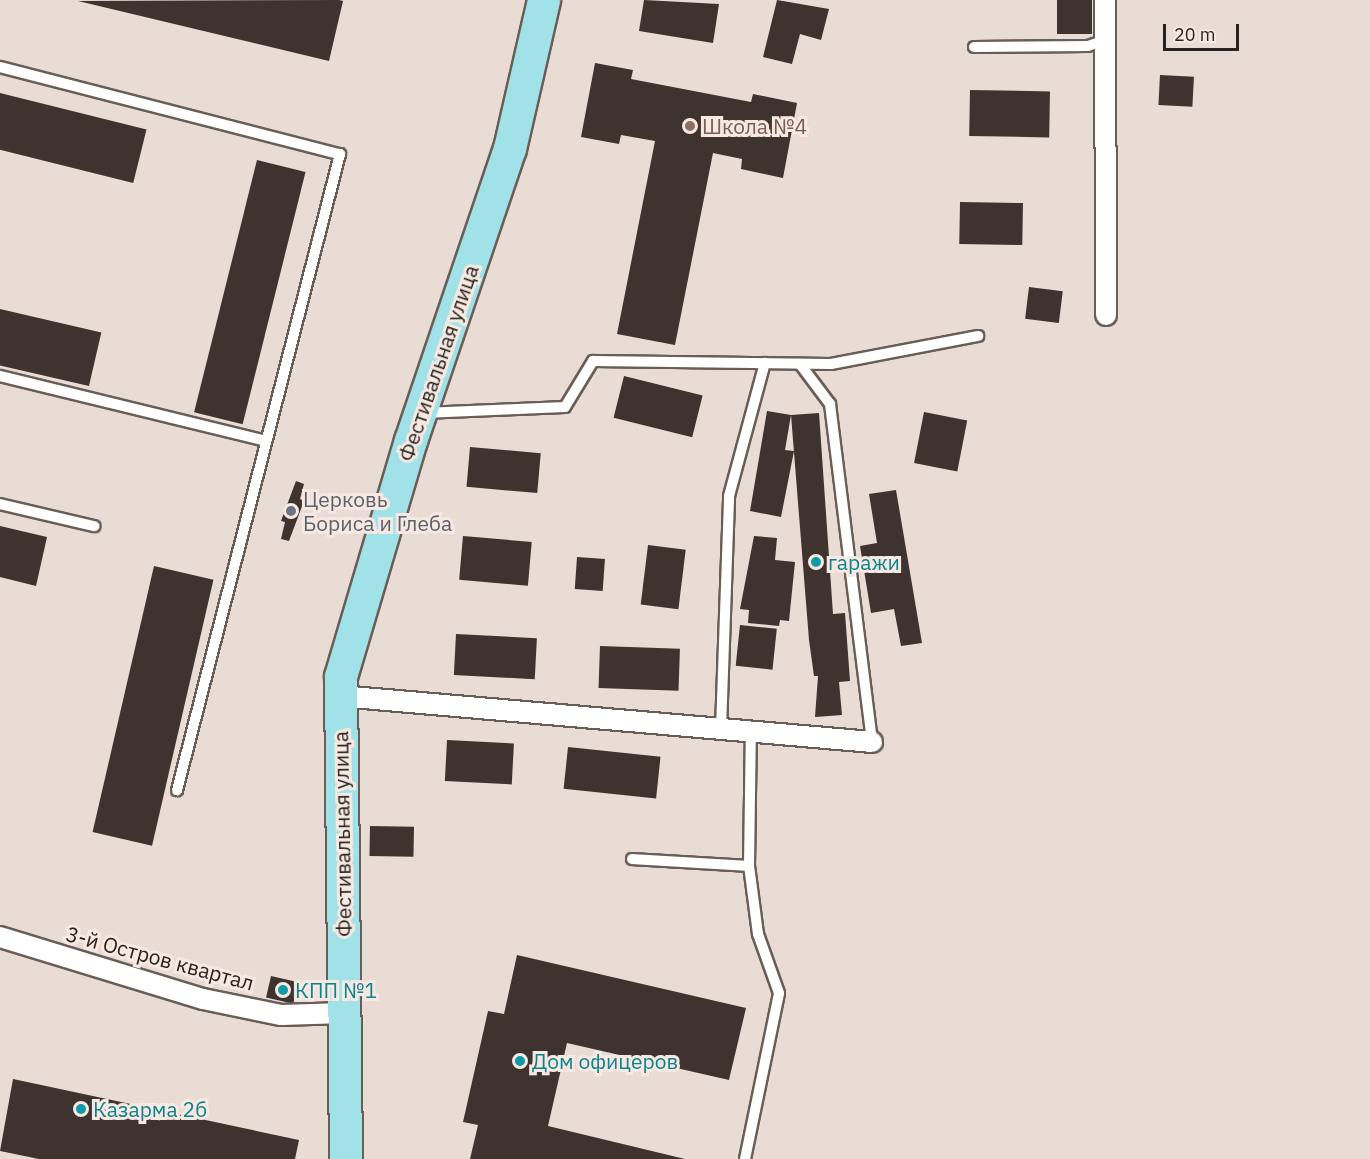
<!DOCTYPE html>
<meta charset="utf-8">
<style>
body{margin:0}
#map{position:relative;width:1370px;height:1159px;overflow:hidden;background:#e9dcd5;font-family:"IBM Plex Sans",sans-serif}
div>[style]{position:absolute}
.building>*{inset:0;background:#3e332e;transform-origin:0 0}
.roads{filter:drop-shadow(2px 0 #695d57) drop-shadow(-2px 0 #695d57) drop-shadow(0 2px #695d57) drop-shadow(0 -2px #695d57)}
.lane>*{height:10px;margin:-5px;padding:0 5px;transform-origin:5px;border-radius:5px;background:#fff}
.street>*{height:20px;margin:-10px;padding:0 10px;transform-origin:10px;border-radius:10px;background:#fff}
.primary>*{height:32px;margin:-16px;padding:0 16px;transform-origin:16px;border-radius:16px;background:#a1e2e8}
.dots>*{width:16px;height:16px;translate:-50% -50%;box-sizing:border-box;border:3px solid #f7e9e2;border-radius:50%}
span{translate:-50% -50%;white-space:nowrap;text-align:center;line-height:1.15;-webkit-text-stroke:6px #f7e9e2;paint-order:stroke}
.education-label{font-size:21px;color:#785e54}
.left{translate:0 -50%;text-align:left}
.street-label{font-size:21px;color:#282320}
.worship-label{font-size:21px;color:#5b616d}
.culture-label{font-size:21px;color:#0d838f}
.scale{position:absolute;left:1163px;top:24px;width:76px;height:27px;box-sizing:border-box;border:3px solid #282320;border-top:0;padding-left:8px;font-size:18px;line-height:21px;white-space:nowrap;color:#282320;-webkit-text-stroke:4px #f7e9e2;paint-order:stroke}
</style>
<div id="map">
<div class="building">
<i style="clip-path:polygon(339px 0,343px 1px,329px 61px,78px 1px)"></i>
<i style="clip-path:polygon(644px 0,719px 4px,713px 43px,639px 31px)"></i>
<i style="clip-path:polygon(777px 0,829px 9px,821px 40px,800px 34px,792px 64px,763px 57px)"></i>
<i style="left:1057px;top:0;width:35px;height:34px"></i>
<i style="clip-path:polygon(595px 63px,633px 70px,631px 79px,751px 102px,753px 94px,797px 103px,783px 178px,741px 169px,742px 159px,713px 153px,675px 345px,617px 334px,655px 141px,621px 135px,619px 144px,581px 137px)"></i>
<i style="left:1160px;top:75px;width:34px;height:30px;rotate:3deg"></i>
<i style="left:970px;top:90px;width:80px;height:46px;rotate:1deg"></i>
<i style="left:0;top:93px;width:151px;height:55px;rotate:14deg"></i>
<i style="left:257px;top:160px;width:50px;height:260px;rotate:14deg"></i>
<i style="left:960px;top:202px;width:63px;height:42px;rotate:1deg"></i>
<i style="left:1029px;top:287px;width:34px;height:32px;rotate:7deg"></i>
<i style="left:0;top:309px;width:104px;height:55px;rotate:13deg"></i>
<i style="left:624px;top:376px;width:81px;height:43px;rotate:14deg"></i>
<i style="clip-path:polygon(767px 411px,791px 415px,785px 450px,794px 451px,781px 517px,750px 511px)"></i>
<i style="left:924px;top:412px;width:44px;height:52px;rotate:11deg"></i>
<i style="clip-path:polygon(819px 413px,833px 614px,845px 613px,850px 681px,839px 682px,842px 715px,815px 717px,818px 676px,814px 676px,809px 640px,791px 415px)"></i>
<i style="left:470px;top:447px;width:71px;height:40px;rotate:5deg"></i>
<i style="clip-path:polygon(296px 481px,304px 484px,300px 499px,304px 501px,289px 541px,281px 539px,285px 522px,281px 521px)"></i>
<i style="clip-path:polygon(896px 490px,922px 643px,901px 646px,894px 609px,871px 613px,860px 546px,877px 543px,869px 494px)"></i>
<i style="clip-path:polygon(0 526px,47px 537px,36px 586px,0 577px)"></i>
<i style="left:463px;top:536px;width:69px;height:44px;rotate:5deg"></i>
<i style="clip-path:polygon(754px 536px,777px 538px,775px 560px,795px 562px,789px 621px,780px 620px,779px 626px,748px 623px,749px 610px,740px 609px)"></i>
<i style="left:648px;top:545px;width:38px;height:60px;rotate:7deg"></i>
<i style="left:577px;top:557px;width:28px;height:32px;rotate:4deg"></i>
<i style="left:154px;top:566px;width:61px;height:273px;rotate:13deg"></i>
<i style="left:740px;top:625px;width:37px;height:41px;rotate:6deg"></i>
<i style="left:456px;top:634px;width:81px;height:41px;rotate:3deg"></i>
<i style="left:600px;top:646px;width:80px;height:42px;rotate:2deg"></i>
<i style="left:447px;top:740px;width:67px;height:41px;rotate:3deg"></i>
<i style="left:568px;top:747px;width:93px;height:42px;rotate:6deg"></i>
<i style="left:370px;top:826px;width:44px;height:30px;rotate:1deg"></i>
<i style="clip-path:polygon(517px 955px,746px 1008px,729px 1080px,567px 1043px,548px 1126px,685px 1159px,470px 1159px,478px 1125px,463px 1122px,488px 1011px,504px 1014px)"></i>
<i style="left:271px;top:976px;width:28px;height:22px;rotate:13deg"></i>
<i style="clip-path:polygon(13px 1079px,299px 1140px,295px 1159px,39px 1159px,0 1151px)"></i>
</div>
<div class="roads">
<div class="lane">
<i style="left:974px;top:47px;width:114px;rotate:-0.5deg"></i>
<i style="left:1088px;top:46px;width:18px;rotate:-19deg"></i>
<i style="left:0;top:67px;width:351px;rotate:14.4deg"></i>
<i style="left:340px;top:154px;width:657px;rotate:104.37deg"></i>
<i style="left:800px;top:364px;width:50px;rotate:53.1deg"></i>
<i style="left:830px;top:404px;width:341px;rotate:82.9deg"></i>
<i style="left:0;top:376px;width:274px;rotate:13.7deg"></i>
<i style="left:423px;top:413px;width:142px;rotate:-2.4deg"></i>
<i style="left:565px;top:407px;width:54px;rotate:-58.7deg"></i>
<i style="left:593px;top:361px;width:238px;rotate:0.7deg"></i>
<i style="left:831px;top:364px;width:150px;rotate:-10.8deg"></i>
<i style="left:0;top:504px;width:97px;rotate:13.2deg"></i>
<i style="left:721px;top:729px;width:233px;rotate:-88deg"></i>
<i style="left:729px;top:496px;width:138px;rotate:-74.9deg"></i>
<i style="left:632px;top:859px;width:117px;rotate:3.4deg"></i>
<i style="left:749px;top:866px;width:135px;rotate:-89.2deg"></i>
<i style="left:745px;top:1159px;width:169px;rotate:-78.4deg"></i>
<i style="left:779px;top:993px;width:63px;rotate:-109.6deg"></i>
<i style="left:758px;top:934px;width:69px;rotate:-97.5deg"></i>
</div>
<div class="street">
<i style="left:1105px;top:0;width:315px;rotate:89.8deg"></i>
<i style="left:340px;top:696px;width:534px;rotate:4.94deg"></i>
<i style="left:0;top:937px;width:212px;rotate:17deg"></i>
<i style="left:203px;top:999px;width:80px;rotate:11.6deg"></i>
<i style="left:281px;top:1015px;width:63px;rotate:-1.8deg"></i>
</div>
<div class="primary">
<i style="left:346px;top:1159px;width:482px;rotate:-90.6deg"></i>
<i style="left:341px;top:677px;width:246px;rotate:-73.5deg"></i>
<i style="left:411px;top:441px;width:308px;rotate:-71.3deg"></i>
<i style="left:510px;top:149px;width:153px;rotate:-77.1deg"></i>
</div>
</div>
<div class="dots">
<i style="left:690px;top:126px;background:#8d6e63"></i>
<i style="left:291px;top:511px;background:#6b7280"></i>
<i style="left:816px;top:562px;background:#0f9aa8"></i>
<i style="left:283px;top:990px;background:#0f9aa8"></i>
<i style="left:520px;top:1061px;background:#0f9aa8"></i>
<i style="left:81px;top:1109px;background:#0f9aa8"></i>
</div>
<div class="education-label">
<span class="left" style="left:702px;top:126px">Школа №4</span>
</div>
<div class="street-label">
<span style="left:438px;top:363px;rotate:-71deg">Фестивальная улица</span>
<span style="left:342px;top:834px;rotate:-91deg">Фестивальная улица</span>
<span style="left:160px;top:958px;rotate:15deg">3-й Остров квартал</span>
</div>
<div class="worship-label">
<span class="left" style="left:303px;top:511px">Церковь<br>Бориса и Глеба</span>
</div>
<div class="culture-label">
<span class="left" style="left:828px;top:562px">гаражи</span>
<span class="left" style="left:295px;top:990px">КПП №1</span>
<span class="left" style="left:532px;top:1061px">Дом офицеров</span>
<span class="left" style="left:93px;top:1109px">Казарма 2б</span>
</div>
<div class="scale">20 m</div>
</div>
